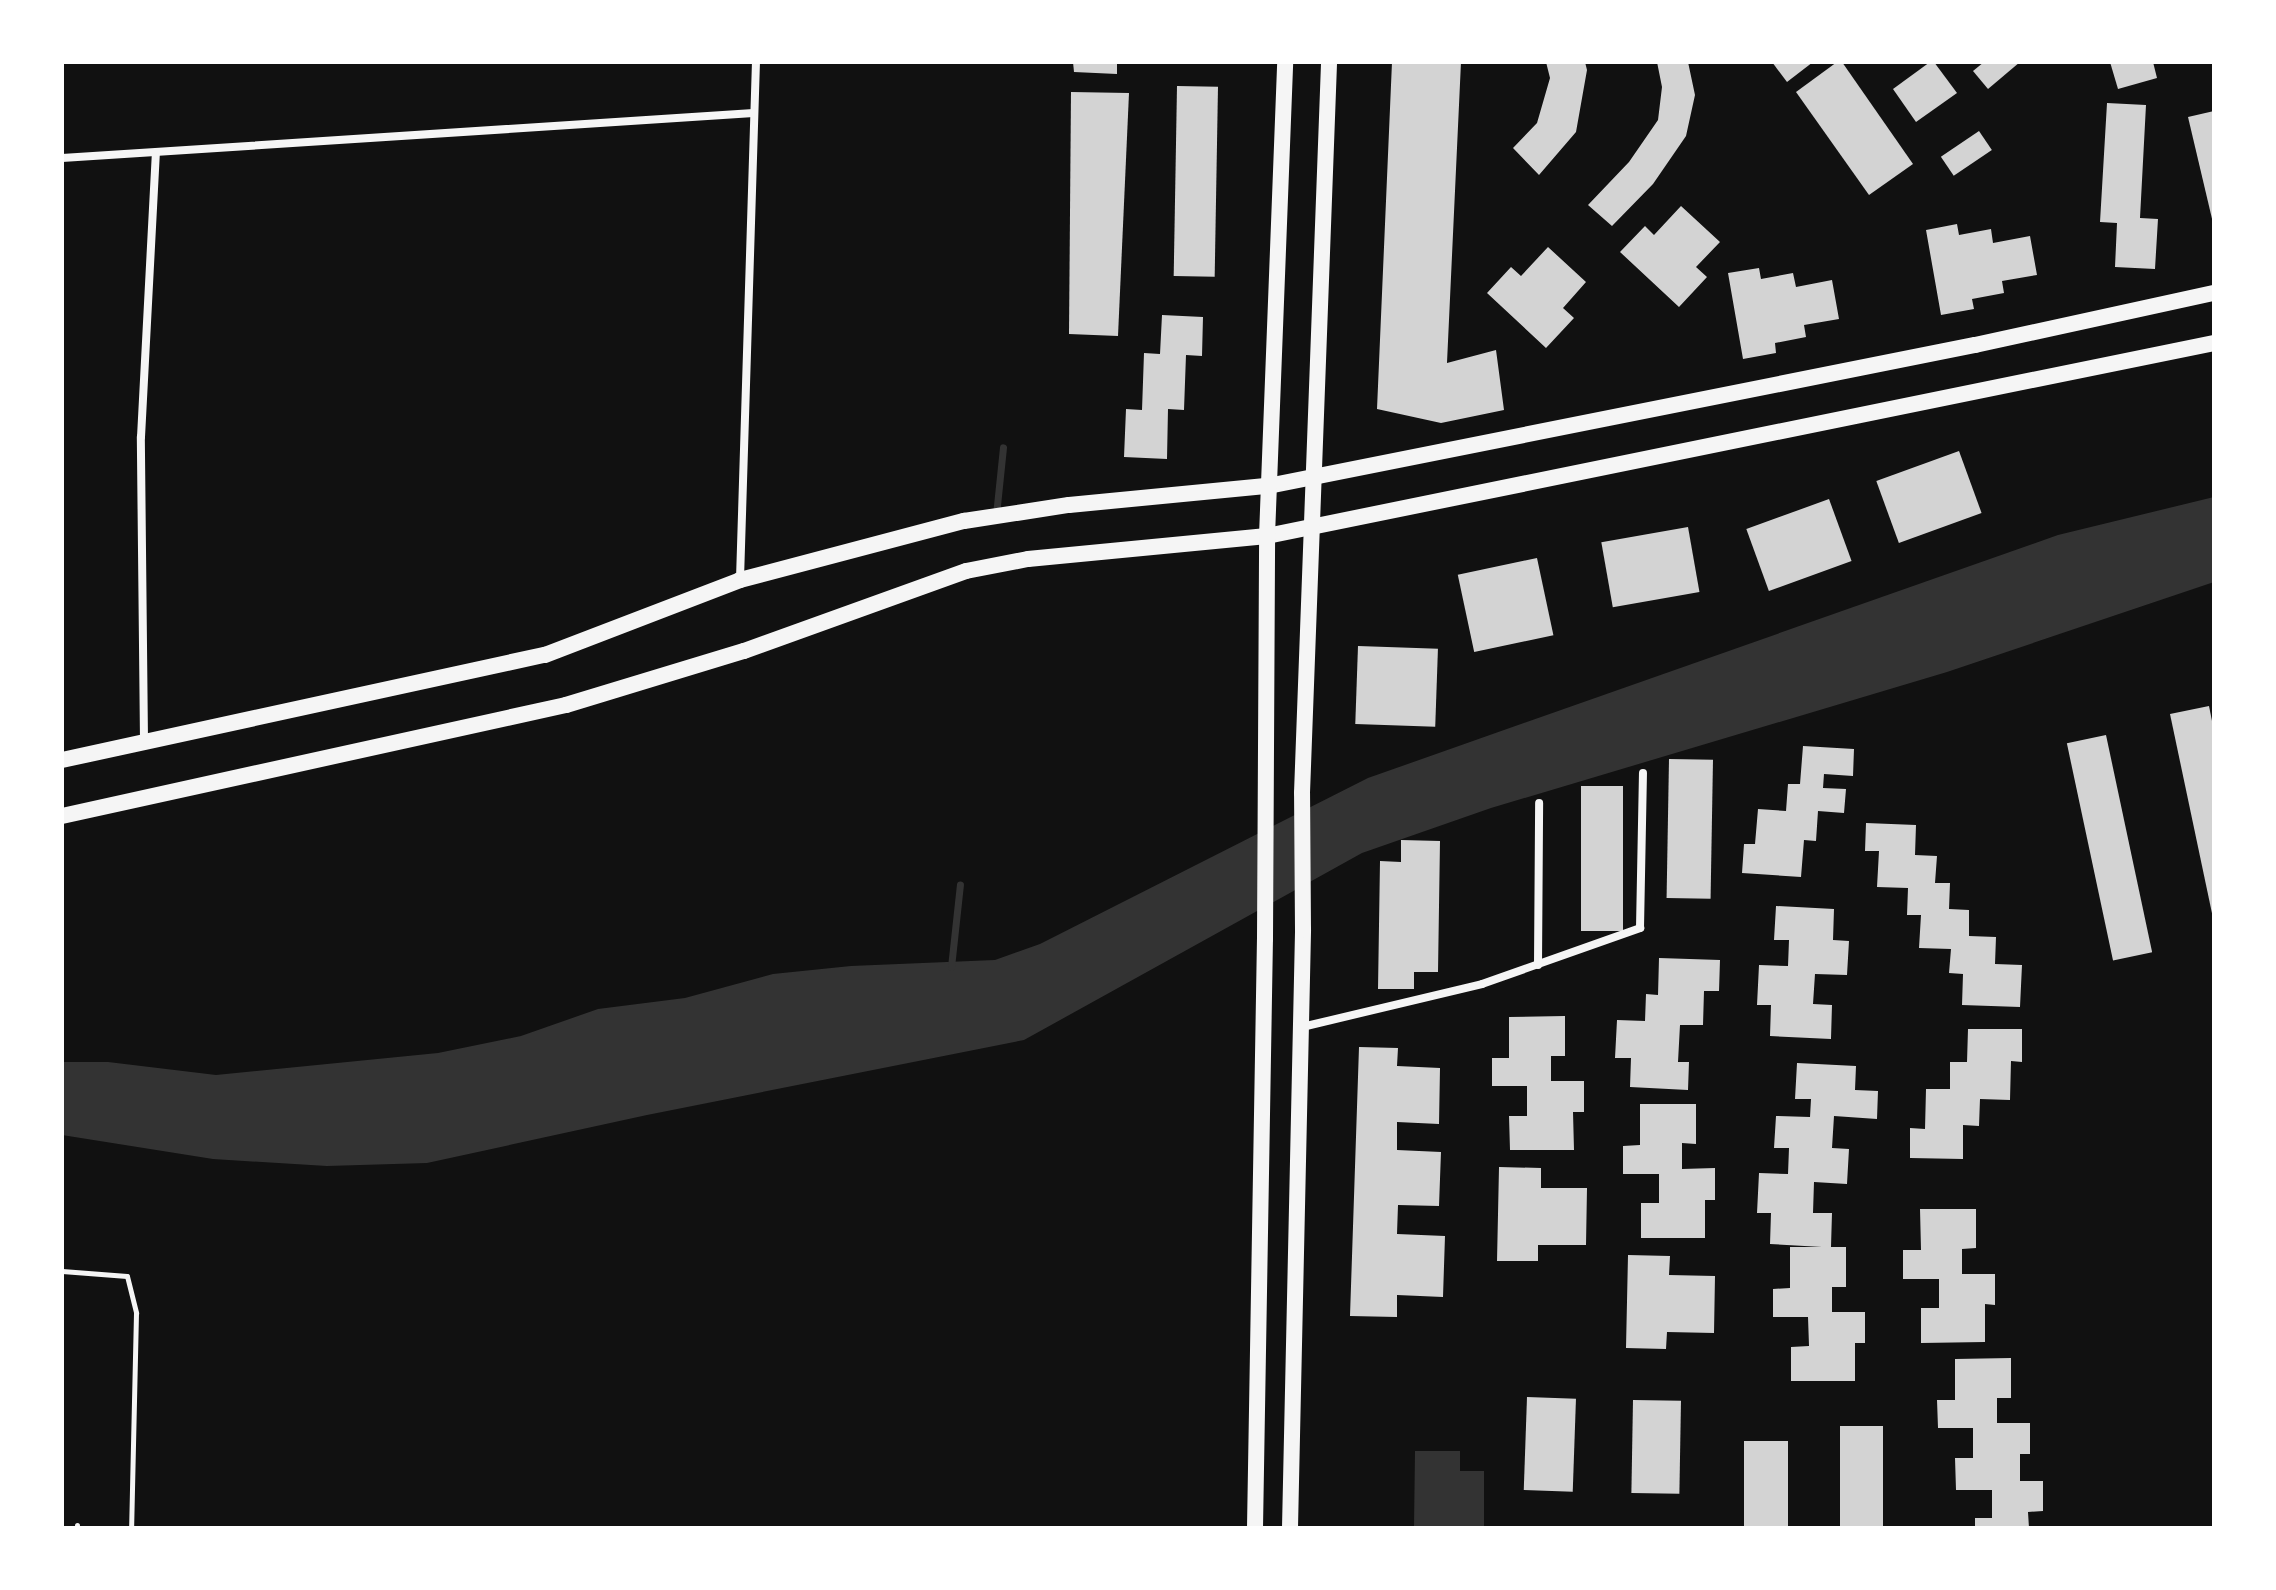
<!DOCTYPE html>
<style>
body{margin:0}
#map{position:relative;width:2276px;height:1590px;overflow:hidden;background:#111;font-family:Karla,sans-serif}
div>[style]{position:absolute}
.water>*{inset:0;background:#333}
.stream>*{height:7px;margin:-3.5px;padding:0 3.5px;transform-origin:3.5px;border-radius:3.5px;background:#333}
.building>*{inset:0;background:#d3d3d3;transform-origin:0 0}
.service>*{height:5px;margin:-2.5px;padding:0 2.5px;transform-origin:2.5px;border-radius:2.5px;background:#f5f5f5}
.minor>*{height:8px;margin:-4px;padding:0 4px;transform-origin:4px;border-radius:4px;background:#f5f5f5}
.secondary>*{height:16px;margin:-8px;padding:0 8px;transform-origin:8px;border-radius:8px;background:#f5f5f5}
span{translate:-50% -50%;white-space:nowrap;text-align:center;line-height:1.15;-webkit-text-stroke:8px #fff;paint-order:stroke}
.frame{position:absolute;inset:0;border:64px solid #fff;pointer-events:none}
</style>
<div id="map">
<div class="water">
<i style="clip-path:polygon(2214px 497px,2214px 582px,1947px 672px,1491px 808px,1362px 853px,1024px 1040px,647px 1115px,427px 1163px,327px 1166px,213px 1159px,62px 1135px,62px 1062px,108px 1062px,216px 1075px,438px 1053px,521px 1036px,598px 1009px,685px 998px,773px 974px,851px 966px,995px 960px,1040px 944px,1368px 778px,2058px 535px)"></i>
<i style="clip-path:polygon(1415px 1451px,1460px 1451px,1460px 1471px,1484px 1471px,1484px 1528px,1414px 1528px)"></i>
</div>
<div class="stream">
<i style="left:996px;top:515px;width:68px;rotate:-84.1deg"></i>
<i style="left:951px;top:967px;width:83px;rotate:-83.8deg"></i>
</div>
<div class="building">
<i style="clip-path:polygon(1073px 62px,1117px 62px,1117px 74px,1074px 72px)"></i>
<i style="clip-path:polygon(1392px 62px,1461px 62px,1447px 363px,1496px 350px,1504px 410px,1441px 423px,1377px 409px)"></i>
<i style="clip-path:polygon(1546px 62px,1585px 62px,1587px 70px,1576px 132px,1539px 175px,1513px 148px,1537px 123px,1550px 78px)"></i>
<i style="clip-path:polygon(1657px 62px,1688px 62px,1695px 95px,1686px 136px,1653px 184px,1612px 226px,1588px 205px,1629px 162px,1658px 120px,1662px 87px)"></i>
<i style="clip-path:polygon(1772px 62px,1813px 62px,1787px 82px)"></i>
<i style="clip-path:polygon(1837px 62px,1842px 62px,1913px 164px,1869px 195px,1796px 92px)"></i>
<i style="clip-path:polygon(1930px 62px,1934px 62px,1957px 93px,1916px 122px,1893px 89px)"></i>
<i style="clip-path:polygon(1984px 62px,2020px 62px,1988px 89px,1973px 71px)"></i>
<i style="clip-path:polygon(2110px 62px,2153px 62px,2157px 78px,2118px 89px)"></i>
<i style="left:1177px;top:86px;width:41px;height:190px;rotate:1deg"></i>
<i style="clip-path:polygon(1071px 92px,1129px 93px,1118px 336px,1069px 334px)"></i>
<i style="clip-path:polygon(2107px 103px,2146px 105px,2140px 218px,2158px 219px,2155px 269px,2115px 267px,2117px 223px,2100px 222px)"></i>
<i style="clip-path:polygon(2214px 111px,2214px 223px,2213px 223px,2188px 117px)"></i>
<i style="left:1979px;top:131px;width:23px;height:46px;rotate:56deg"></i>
<i style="clip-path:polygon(1681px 206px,1720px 242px,1696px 267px,1707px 277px,1679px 307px,1620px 252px,1645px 226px,1654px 235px)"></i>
<i style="clip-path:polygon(1957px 224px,1959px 235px,1991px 229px,1993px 243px,2030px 236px,2037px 275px,2002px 281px,2004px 293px,1972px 299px,1974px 309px,1941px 315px,1926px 230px)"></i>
<i style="clip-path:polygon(1548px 247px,1586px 282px,1563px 308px,1574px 318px,1546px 348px,1487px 293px,1511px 267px,1521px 276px)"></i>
<i style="clip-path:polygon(1759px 268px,1761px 279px,1793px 273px,1796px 287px,1832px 280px,1839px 319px,1804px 325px,1806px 337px,1775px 343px,1776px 353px,1743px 359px,1728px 273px)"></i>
<i style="clip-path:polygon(1162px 315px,1203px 317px,1202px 356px,1186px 355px,1184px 410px,1168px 409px,1167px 459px,1124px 457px,1126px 409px,1142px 410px,1144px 353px,1160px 354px)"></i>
<i style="left:1959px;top:451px;width:66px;height:88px;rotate:70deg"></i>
<i style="left:1829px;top:499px;width:66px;height:88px;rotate:70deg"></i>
<i style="left:1688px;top:527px;width:66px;height:88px;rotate:80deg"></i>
<i style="left:1537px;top:558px;width:79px;height:81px;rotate:78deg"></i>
<i style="left:1358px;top:646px;width:80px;height:78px;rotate:2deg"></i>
<i style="clip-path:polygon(2209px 706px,2214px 731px,2213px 918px,2170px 714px)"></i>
<i style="left:2106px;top:735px;width:222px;height:40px;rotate:78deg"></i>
<i style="clip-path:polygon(1803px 746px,1854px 749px,1853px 776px,1824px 774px,1823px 788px,1846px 789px,1844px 813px,1818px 811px,1816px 841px,1804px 840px,1801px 877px,1742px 873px,1744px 844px,1755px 844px,1758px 809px,1786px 811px,1788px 784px,1800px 784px)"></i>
<i style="left:1669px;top:759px;width:44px;height:139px;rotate:1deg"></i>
<i style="left:1581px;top:786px;width:42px;height:145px"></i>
<i style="clip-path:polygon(1866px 823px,1916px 825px,1915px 855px,1937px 856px,1935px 883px,1950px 883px,1949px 909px,1969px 910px,1969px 936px,1996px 937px,1995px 964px,2022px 965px,2020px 1007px,1962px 1005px,1963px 974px,1949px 973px,1951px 949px,1919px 948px,1921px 915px,1907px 915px,1908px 888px,1877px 887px,1879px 851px,1865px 851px)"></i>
<i style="clip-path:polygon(1401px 840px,1440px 841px,1438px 972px,1414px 972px,1414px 989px,1378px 989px,1380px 861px,1401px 862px)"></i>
<i style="clip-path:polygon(1776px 906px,1834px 909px,1833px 940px,1849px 941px,1847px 975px,1815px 974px,1813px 1004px,1832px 1005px,1831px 1039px,1770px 1036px,1771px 1005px,1757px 1005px,1759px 965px,1788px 966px,1789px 940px,1774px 940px)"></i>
<i style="clip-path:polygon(1659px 958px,1720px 960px,1719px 991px,1704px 991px,1703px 1025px,1680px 1025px,1678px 1062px,1689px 1062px,1688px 1090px,1630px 1087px,1631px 1058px,1615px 1058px,1617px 1020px,1645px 1021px,1646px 994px,1658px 995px)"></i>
<i style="clip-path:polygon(1565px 1016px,1565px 1056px,1551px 1056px,1551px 1081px,1584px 1081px,1584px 1112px,1573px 1112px,1574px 1150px,1510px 1150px,1509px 1116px,1527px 1116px,1527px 1086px,1492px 1086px,1492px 1058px,1509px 1058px,1509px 1017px)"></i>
<i style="clip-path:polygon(1968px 1029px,2022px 1029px,2022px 1062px,2011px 1061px,2010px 1100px,1980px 1099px,1979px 1126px,1963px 1125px,1963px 1159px,1910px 1158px,1910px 1128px,1925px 1129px,1926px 1089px,1950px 1089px,1950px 1062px,1967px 1062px)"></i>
<i style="clip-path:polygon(1359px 1047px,1398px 1048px,1397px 1066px,1440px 1068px,1439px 1124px,1397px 1122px,1397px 1150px,1441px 1152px,1439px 1206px,1398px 1205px,1397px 1234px,1445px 1236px,1443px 1297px,1397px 1295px,1397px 1317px,1350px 1316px)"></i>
<i style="clip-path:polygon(1797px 1063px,1856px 1066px,1855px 1090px,1878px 1091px,1877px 1119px,1834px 1116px,1832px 1148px,1849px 1149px,1847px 1184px,1814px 1182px,1813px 1213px,1832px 1213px,1831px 1247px,1846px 1247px,1846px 1287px,1832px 1287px,1832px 1312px,1865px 1312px,1865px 1343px,1855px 1343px,1855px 1381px,1791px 1381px,1791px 1347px,1809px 1346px,1808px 1317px,1773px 1317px,1773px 1289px,1790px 1288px,1790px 1247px,1822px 1247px,1770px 1244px,1771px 1213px,1757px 1213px,1759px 1173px,1788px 1174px,1789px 1148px,1774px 1148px,1776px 1116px,1810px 1117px,1811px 1099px,1795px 1099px)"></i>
<i style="clip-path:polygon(1640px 1104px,1696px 1104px,1696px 1144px,1682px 1143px,1682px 1169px,1715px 1168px,1715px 1200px,1705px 1200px,1705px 1238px,1641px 1238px,1641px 1203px,1659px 1203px,1659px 1174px,1623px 1174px,1623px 1146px,1640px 1145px)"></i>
<i style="clip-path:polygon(1499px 1167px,1541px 1168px,1541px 1188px,1587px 1188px,1586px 1245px,1538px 1245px,1538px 1261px,1497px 1261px)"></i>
<i style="clip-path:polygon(1920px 1209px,1976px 1209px,1976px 1248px,1962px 1249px,1962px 1274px,1995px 1274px,1995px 1305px,1985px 1304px,1985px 1342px,1921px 1343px,1921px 1308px,1939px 1308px,1939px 1279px,1903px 1279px,1903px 1250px,1921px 1250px)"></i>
<i style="clip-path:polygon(1628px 1255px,1670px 1256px,1669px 1275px,1715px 1276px,1714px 1333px,1667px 1332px,1666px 1349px,1626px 1348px)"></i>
<i style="clip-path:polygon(2011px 1358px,2011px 1398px,1997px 1398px,1997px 1423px,2030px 1423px,2030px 1454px,2020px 1454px,2020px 1481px,2043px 1481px,2043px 1511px,2028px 1512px,2029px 1528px,1975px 1528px,1975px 1518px,1992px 1518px,1992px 1490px,1956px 1490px,1955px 1458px,1973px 1458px,1973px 1428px,1938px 1428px,1937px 1400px,1955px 1400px,1955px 1359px)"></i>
<i style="left:1527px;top:1397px;width:49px;height:93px;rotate:2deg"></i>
<i style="left:1633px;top:1400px;width:48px;height:93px;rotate:1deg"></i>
<i style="left:1840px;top:1426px;width:43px;height:102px"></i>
<i style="left:1788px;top:1441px;width:87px;height:44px;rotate:90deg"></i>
</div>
<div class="service">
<i style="left:62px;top:1271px;width:65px;rotate:4.4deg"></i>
<i style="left:127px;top:1276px;width:38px;rotate:76deg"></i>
<i style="left:136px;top:1313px;width:215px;rotate:91.3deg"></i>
<i style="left:77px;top:1525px;width:3px;rotate:90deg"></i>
</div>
<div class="minor">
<i style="left:62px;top:158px;width:693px;rotate:-3.72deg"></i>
<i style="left:740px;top:579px;width:517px;rotate:-88.23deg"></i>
<i style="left:144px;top:741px;width:304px;rotate:-90.6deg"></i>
<i style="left:141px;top:437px;width:285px;rotate:-87deg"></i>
<i style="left:1538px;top:965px;width:162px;rotate:-89.6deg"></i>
<i style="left:1302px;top:1027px;width:185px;rotate:-13.4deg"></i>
<i style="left:1482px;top:984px;width:168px;rotate:-19.5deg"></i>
<i style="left:1640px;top:928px;width:155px;rotate:-88.9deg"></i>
</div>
<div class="secondary">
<i style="left:62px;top:760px;width:494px;rotate:-12.3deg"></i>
<i style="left:545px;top:655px;width:209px;rotate:-21deg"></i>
<i style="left:740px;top:580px;width:232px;rotate:-14.8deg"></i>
<i style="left:964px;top:521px;width:106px;rotate:-8.7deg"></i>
<i style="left:1069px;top:505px;width:200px;rotate:-5.5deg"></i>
<i style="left:1268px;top:486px;width:721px;rotate:-11.28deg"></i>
<i style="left:1975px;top:345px;width:245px;rotate:-12.3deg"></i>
<i style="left:62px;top:816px;width:516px;rotate:-12.42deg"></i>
<i style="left:566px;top:705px;width:186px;rotate:-16.9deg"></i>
<i style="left:744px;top:651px;width:236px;rotate:-19.8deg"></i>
<i style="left:966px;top:571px;width:63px;rotate:-11deg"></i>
<i style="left:1028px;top:559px;width:240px;rotate:-5.5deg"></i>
<i style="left:1267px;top:536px;width:966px;rotate:-11.52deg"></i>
<i style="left:1255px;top:1528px;width:589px;rotate:-89.03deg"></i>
<i style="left:1265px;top:939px;width:403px;rotate:-89.7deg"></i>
<i style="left:1267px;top:536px;width:474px;rotate:-87.8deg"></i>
<i style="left:1290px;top:1528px;width:598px;rotate:-88.75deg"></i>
<i style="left:1303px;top:930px;width:137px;rotate:-90.4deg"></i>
<i style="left:1302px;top:793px;width:731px;rotate:-87.88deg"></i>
</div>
<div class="frame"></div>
</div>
